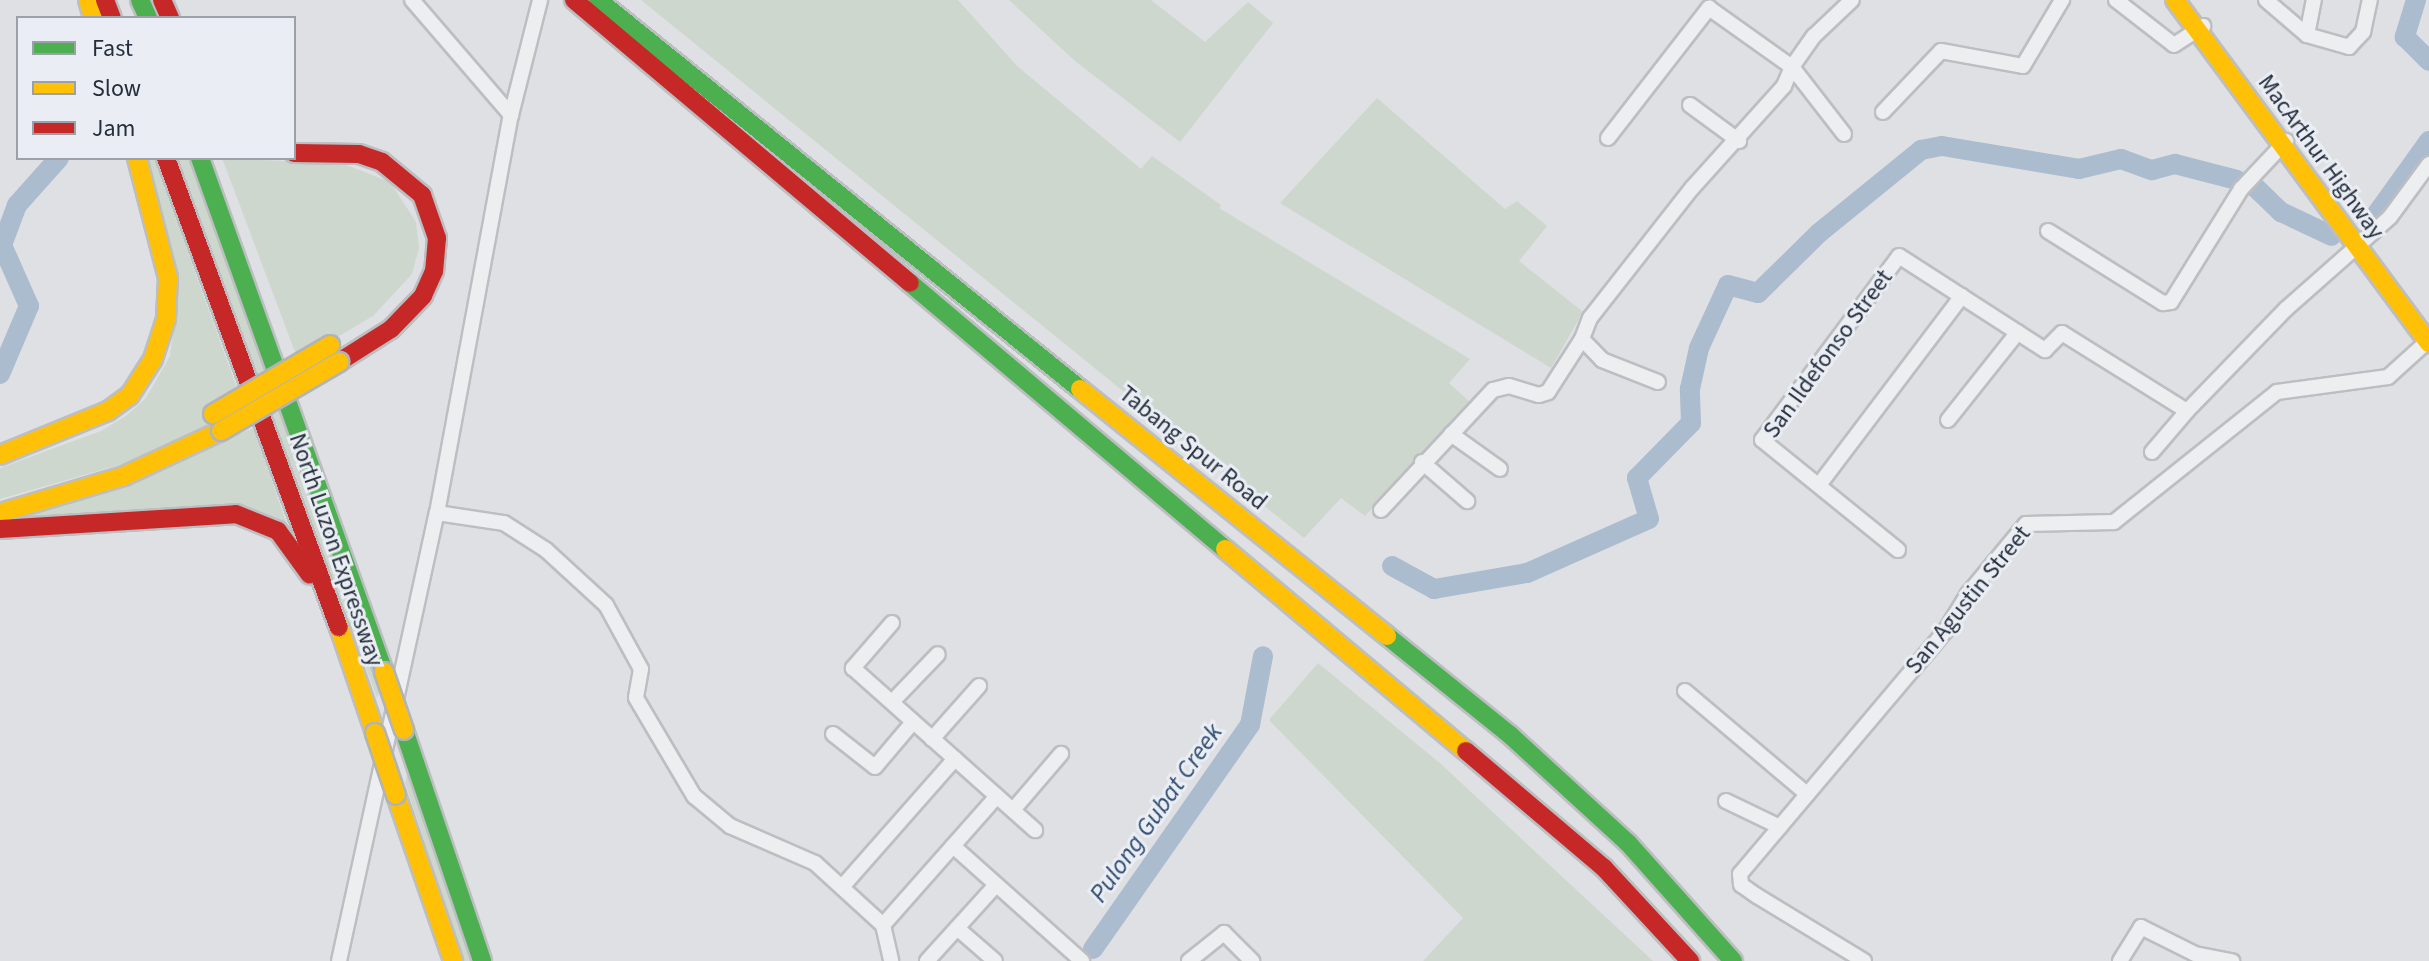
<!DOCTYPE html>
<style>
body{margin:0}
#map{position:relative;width:2429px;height:961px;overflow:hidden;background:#dee0e3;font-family:"Source Sans 3",sans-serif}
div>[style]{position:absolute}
.green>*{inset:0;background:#ced7ce}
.stream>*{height:3px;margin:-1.5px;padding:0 1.5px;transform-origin:1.5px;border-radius:1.5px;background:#abbccf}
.river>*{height:20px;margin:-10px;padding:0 10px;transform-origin:10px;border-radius:10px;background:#abbccf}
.roads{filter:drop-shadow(2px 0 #bcbec1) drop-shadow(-2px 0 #bcbec1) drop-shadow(0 2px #bcbec1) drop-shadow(0 -2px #bcbec1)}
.street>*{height:14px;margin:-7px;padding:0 7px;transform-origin:7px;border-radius:7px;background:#edeef0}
.fast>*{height:18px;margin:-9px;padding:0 9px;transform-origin:9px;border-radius:9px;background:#4caf50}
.slow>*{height:18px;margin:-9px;padding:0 9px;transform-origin:9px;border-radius:9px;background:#ffc107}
.jam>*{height:18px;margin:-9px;padding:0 9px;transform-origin:9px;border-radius:9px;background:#c62828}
.bridges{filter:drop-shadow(2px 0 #b0b3b8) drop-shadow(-2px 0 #b0b3b8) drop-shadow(0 2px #b0b3b8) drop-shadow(0 -2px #b0b3b8)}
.slow-bridge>*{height:18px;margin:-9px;padding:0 9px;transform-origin:9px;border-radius:9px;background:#ffc107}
span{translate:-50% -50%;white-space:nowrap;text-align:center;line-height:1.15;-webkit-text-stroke:6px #eaeef4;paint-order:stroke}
.street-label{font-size:24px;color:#252e3c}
.water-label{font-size:26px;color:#2f4c70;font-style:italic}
.legend{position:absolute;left:16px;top:16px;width:280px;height:144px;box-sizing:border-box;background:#eaeef4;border:2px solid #9ba1aa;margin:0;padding:10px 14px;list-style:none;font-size:24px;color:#252e3c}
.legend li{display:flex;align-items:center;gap:16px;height:40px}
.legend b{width:40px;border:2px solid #9ba1aa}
</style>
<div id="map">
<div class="green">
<i style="clip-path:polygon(641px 0,958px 0,1017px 66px,1141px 169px,1152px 156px,1221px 205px,1219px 208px,1470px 359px,1449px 383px,1471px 403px,1365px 516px,1341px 498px,1304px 538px)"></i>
<i style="clip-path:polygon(1009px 0,1151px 0,1205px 42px,1248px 2px,1273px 23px,1180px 142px,1075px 61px)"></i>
<i style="clip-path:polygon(1377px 98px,1505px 209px,1517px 201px,1547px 226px,1519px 261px,1583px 312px,1551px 368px,1280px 203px)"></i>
<i style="clip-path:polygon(143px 158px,154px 158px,243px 405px,213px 426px,126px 463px,0 499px,0 468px,101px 431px,126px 416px,146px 398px,170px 356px,179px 288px)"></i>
<i style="clip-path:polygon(178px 158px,190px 158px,382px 683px,377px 698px)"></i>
<i style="clip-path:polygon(222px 158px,344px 164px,390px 182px,416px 222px,419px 248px,412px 274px,373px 316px,298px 360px)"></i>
<i style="clip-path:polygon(254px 428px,289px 531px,280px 524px,9px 519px)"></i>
<i style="clip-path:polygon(1318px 663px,1441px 764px,1653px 961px,1423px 961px,1463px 918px,1269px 720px)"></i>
<i style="clip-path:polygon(409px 766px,473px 961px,464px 961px,405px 783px)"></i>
</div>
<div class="stream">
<i style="left:1927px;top:642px;width:14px;rotate:-54deg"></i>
<i style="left:1860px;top:720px;width:92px;rotate:-49.9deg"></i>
<i style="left:1735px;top:885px;width:14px;rotate:-90deg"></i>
<i style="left:1759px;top:905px;width:81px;rotate:31.3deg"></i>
</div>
<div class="river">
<i style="left:2416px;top:0;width:39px;rotate:107deg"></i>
<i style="left:2405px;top:37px;width:34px;rotate:45deg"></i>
<i style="left:2256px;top:188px;width:35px;rotate:44deg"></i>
<i style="left:2281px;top:212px;width:56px;rotate:25.2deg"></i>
<i style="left:2370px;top:223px;width:101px;rotate:-54.3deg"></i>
<i style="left:0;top:374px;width:74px;rotate:-66.9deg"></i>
<i style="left:29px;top:306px;width:67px;rotate:-113.9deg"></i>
<i style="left:2px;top:245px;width:43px;rotate:-69.4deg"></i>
<i style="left:17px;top:205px;width:63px;rotate:-48.2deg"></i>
<i style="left:1392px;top:566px;width:48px;rotate:28.7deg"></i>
<i style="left:1434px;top:589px;width:94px;rotate:-9.8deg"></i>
<i style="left:1527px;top:573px;width:133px;rotate:-23.9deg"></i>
<i style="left:1649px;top:519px;width:43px;rotate:-106.3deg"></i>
<i style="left:1637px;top:478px;width:77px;rotate:-45.5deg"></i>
<i style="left:1691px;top:423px;width:34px;rotate:-92deg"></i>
<i style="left:1690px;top:389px;width:42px;rotate:-77.6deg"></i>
<i style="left:1699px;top:348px;width:69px;rotate:-65.3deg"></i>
<i style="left:1728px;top:285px;width:31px;rotate:15deg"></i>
<i style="left:1758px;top:293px;width:86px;rotate:-44.5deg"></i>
<i style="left:1819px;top:233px;width:132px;rotate:-39.1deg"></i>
<i style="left:1921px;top:150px;width:21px;rotate:-11deg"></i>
<i style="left:1942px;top:146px;width:139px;rotate:9.5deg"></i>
<i style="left:2079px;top:169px;width:43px;rotate:-13.4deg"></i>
<i style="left:2121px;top:159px;width:33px;rotate:20deg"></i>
<i style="left:2152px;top:170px;width:24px;rotate:-15deg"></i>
<i style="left:2175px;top:164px;width:64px;rotate:14.5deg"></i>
<i style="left:1093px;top:949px;width:274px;rotate:-55deg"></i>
<i style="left:1250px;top:725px;width:70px;rotate:-79.3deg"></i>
</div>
<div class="roads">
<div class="street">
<i style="left:412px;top:0;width:152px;rotate:49.3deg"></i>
<i style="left:2116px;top:0;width:73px;rotate:37.8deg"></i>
<i style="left:2174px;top:45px;width:35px;rotate:-33deg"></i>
<i style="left:2266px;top:0;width:54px;rotate:40.5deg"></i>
<i style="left:2307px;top:35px;width:44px;rotate:15.9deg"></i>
<i style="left:2349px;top:47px;width:21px;rotate:-47deg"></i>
<i style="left:2363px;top:32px;width:33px;rotate:-78deg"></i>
<i style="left:2307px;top:35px;width:36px;rotate:-79deg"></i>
<i style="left:1690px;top:105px;width:61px;rotate:36.3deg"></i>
<i style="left:1883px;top:112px;width:84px;rotate:-46.4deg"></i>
<i style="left:1941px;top:51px;width:83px;rotate:10.4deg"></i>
<i style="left:2023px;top:66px;width:77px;rotate:-59.4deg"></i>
<i style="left:1844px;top:134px;width:85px;rotate:-127.8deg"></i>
<i style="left:1792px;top:67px;width:38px;rotate:-55deg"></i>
<i style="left:1814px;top:36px;width:52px;rotate:-43.5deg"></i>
<i style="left:1608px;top:138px;width:165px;rotate:-52.2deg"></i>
<i style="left:1709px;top:8px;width:102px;rotate:35.4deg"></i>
<i style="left:1792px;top:67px;width:21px;rotate:113deg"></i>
<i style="left:1784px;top:86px;width:137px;rotate:132deg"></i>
<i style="left:1692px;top:188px;width:165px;rotate:128.1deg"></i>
<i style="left:1590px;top:318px;width:22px;rotate:111deg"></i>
<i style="left:1582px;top:339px;width:29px;rotate:46deg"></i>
<i style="left:1602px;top:360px;width:60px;rotate:21.4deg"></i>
<i style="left:2048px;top:231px;width:136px;rotate:32.1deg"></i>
<i style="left:2163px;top:303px;width:8px;rotate:-7deg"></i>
<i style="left:2171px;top:302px;width:133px;rotate:-58.2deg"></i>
<i style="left:2241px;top:189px;width:66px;rotate:-46.8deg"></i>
<i style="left:1948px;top:420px;width:112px;rotate:-51.5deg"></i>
<i style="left:1451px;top:434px;width:60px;rotate:35.5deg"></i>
<i style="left:2152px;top:452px;width:54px;rotate:-49.5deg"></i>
<i style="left:1422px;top:462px;width:60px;rotate:40.9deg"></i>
<i style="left:1819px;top:485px;width:237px;rotate:-52.9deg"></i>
<i style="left:1381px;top:510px;width:164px;rotate:-47deg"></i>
<i style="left:1493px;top:390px;width:16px;rotate:-14deg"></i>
<i style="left:1509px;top:386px;width:31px;rotate:17deg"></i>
<i style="left:1539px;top:395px;width:9px;rotate:-18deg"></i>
<i style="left:1548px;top:392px;width:63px;rotate:-57.3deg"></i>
<i style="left:437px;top:513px;width:68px;rotate:8.5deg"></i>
<i style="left:504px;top:523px;width:50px;rotate:32.7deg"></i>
<i style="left:546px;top:550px;width:81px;rotate:42.5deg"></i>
<i style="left:606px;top:605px;width:73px;rotate:61.3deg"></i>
<i style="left:641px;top:669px;width:29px;rotate:100deg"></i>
<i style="left:636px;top:698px;width:114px;rotate:59.4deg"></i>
<i style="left:694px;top:796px;width:47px;rotate:39.8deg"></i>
<i style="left:730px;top:826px;width:93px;rotate:23.5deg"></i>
<i style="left:815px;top:863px;width:92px;rotate:42.4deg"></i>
<i style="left:883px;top:925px;width:37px;rotate:77deg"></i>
<i style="left:1898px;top:550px;width:175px;rotate:-141deg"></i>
<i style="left:1762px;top:440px;width:229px;rotate:-53.3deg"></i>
<i style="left:1899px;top:256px;width:174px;rotate:32.8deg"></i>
<i style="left:2045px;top:350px;width:24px;rotate:-45deg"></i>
<i style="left:2062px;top:333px;width:147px;rotate:32deg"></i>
<i style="left:2187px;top:411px;width:142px;rotate:-45.9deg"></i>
<i style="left:2286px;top:309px;width:139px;rotate:-41.5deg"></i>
<i style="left:2390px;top:217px;width:66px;rotate:-53.7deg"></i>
<i style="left:892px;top:623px;width:60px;rotate:130.9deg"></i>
<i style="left:853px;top:668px;width:244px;rotate:41.7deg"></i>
<i style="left:1685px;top:691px;width:160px;rotate:40.2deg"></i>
<i style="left:892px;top:702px;width:66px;rotate:-46.2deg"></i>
<i style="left:833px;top:734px;width:53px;rotate:38.2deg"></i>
<i style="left:875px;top:767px;width:59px;rotate:-49.8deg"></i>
<i style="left:932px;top:739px;width:71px;rotate:-48.4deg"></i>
<i style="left:1726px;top:801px;width:60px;rotate:25.7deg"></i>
<i style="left:1013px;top:810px;width:74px;rotate:-49.4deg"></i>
<i style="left:953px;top:846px;width:173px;rotate:41.7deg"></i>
<i style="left:842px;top:887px;width:171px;rotate:-48.6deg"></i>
<i style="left:883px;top:925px;width:172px;rotate:-48.5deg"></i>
<i style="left:957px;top:928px;width:50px;rotate:41deg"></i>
<i style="left:339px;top:961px;width:459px;rotate:-77.7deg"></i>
<i style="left:437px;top:513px;width:405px;rotate:-79.5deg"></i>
<i style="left:511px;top:115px;width:119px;rotate:-75.8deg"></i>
<i style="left:927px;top:961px;width:103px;rotate:-47.8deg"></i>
<i style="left:1189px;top:961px;width:45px;rotate:-38.7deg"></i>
<i style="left:1224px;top:933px;width:40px;rotate:45deg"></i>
<i style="left:1864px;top:961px;width:125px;rotate:-148.7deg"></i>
<i style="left:1757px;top:896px;width:19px;rotate:-145deg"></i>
<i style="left:1741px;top:885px;width:11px;rotate:-95deg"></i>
<i style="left:1740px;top:874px;width:319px;rotate:-49.8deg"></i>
<i style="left:1946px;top:630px;width:42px;rotate:-58.6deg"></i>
<i style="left:1968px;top:594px;width:91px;rotate:-50.4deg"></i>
<i style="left:2026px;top:524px;width:88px;rotate:-1.3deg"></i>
<i style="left:2114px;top:522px;width:208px;rotate:-38.6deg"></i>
<i style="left:2277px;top:392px;width:112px;rotate:-7.7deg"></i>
<i style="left:2388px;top:377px;width:55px;rotate:-42.1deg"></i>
<i style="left:2120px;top:961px;width:40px;rotate:-58deg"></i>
<i style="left:2141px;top:927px;width:60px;rotate:26.6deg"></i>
<i style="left:2195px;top:954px;width:38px;rotate:11deg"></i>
</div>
<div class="fast">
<i style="left:140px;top:0;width:20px;rotate:66deg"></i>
<i style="left:598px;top:0;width:619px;rotate:38.91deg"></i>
<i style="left:200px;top:158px;width:546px;rotate:70.3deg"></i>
<i style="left:910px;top:283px;width:412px;rotate:40.2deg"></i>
<i style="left:1387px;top:636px;width:158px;rotate:38.8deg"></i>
<i style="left:1510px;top:735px;width:160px;rotate:42.5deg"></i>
<i style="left:1628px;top:843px;width:158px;rotate:48.3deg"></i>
<i style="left:404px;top:730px;width:244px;rotate:71.3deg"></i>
</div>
<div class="slow">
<i style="left:88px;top:0;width:19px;rotate:74deg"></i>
<i style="left:2175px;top:0;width:427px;rotate:53.5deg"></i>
<i style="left:1080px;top:389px;width:394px;rotate:38.8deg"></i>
<i style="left:0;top:455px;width:117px;rotate:-22.2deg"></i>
<i style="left:108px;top:411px;width:27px;rotate:-36deg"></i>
<i style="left:130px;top:395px;width:43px;rotate:-57.4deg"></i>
<i style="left:153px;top:359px;width:42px;rotate:-72deg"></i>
<i style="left:166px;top:319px;width:41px;rotate:-87.2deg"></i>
<i style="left:168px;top:278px;width:124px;rotate:-104.5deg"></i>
<i style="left:0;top:513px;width:129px;rotate:-16.6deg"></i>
<i style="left:124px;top:476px;width:107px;rotate:-24.9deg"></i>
<i style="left:1225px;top:549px;width:314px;rotate:40deg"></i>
<i style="left:339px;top:627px;width:112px;rotate:71.2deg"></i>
<i style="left:396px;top:795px;width:176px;rotate:71deg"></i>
</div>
<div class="jam">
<i style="left:105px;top:0;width:19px;rotate:69deg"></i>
<i style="left:162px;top:0;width:20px;rotate:66deg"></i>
<i style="left:574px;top:0;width:439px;rotate:40.1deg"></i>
<i style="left:294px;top:153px;width:65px;rotate:0.9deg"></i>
<i style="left:359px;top:154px;width:24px;rotate:19deg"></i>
<i style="left:382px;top:162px;width:52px;rotate:39.5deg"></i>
<i style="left:422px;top:195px;width:46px;rotate:70.8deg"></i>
<i style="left:437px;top:238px;width:33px;rotate:95deg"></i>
<i style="left:434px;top:271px;width:27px;rotate:114deg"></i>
<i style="left:423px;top:296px;width:46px;rotate:134.1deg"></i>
<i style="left:391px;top:329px;width:62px;rotate:147.6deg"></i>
<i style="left:166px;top:158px;width:500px;rotate:69.8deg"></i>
<i style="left:0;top:529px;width:236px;rotate:-3.6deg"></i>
<i style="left:236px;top:514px;width:45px;rotate:22deg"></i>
<i style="left:278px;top:531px;width:54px;rotate:54deg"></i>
<i style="left:1466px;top:751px;width:181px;rotate:40.3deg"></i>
<i style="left:1604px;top:868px;width:127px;rotate:47.2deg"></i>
</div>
</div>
<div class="bridges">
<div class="slow-bridge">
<i style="left:213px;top:414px;width:136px;rotate:-30.5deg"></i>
<i style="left:221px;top:431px;width:137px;rotate:-30.3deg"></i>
<i style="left:384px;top:672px;width:61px;rotate:71deg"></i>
<i style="left:375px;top:733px;width:65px;rotate:71.3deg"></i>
</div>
</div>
<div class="street-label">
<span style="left:2321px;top:157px;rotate:54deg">MacArthur Highway</span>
<span style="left:1828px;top:354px;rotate:-54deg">San Ildefonso Street</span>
<span style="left:1193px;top:448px;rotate:39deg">Tabang Spur Road</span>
<span style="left:336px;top:550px;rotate:71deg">North Luzon Expressway</span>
<span style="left:1968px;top:600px;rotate:-51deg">San Agustin Street</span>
</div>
<div class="water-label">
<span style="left:1156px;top:813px;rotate:-55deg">Pulong Gubat Creek</span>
</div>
<ul class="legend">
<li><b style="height:10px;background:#4caf50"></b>Fast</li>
<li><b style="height:10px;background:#ffc107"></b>Slow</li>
<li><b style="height:10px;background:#c62828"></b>Jam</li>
</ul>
</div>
